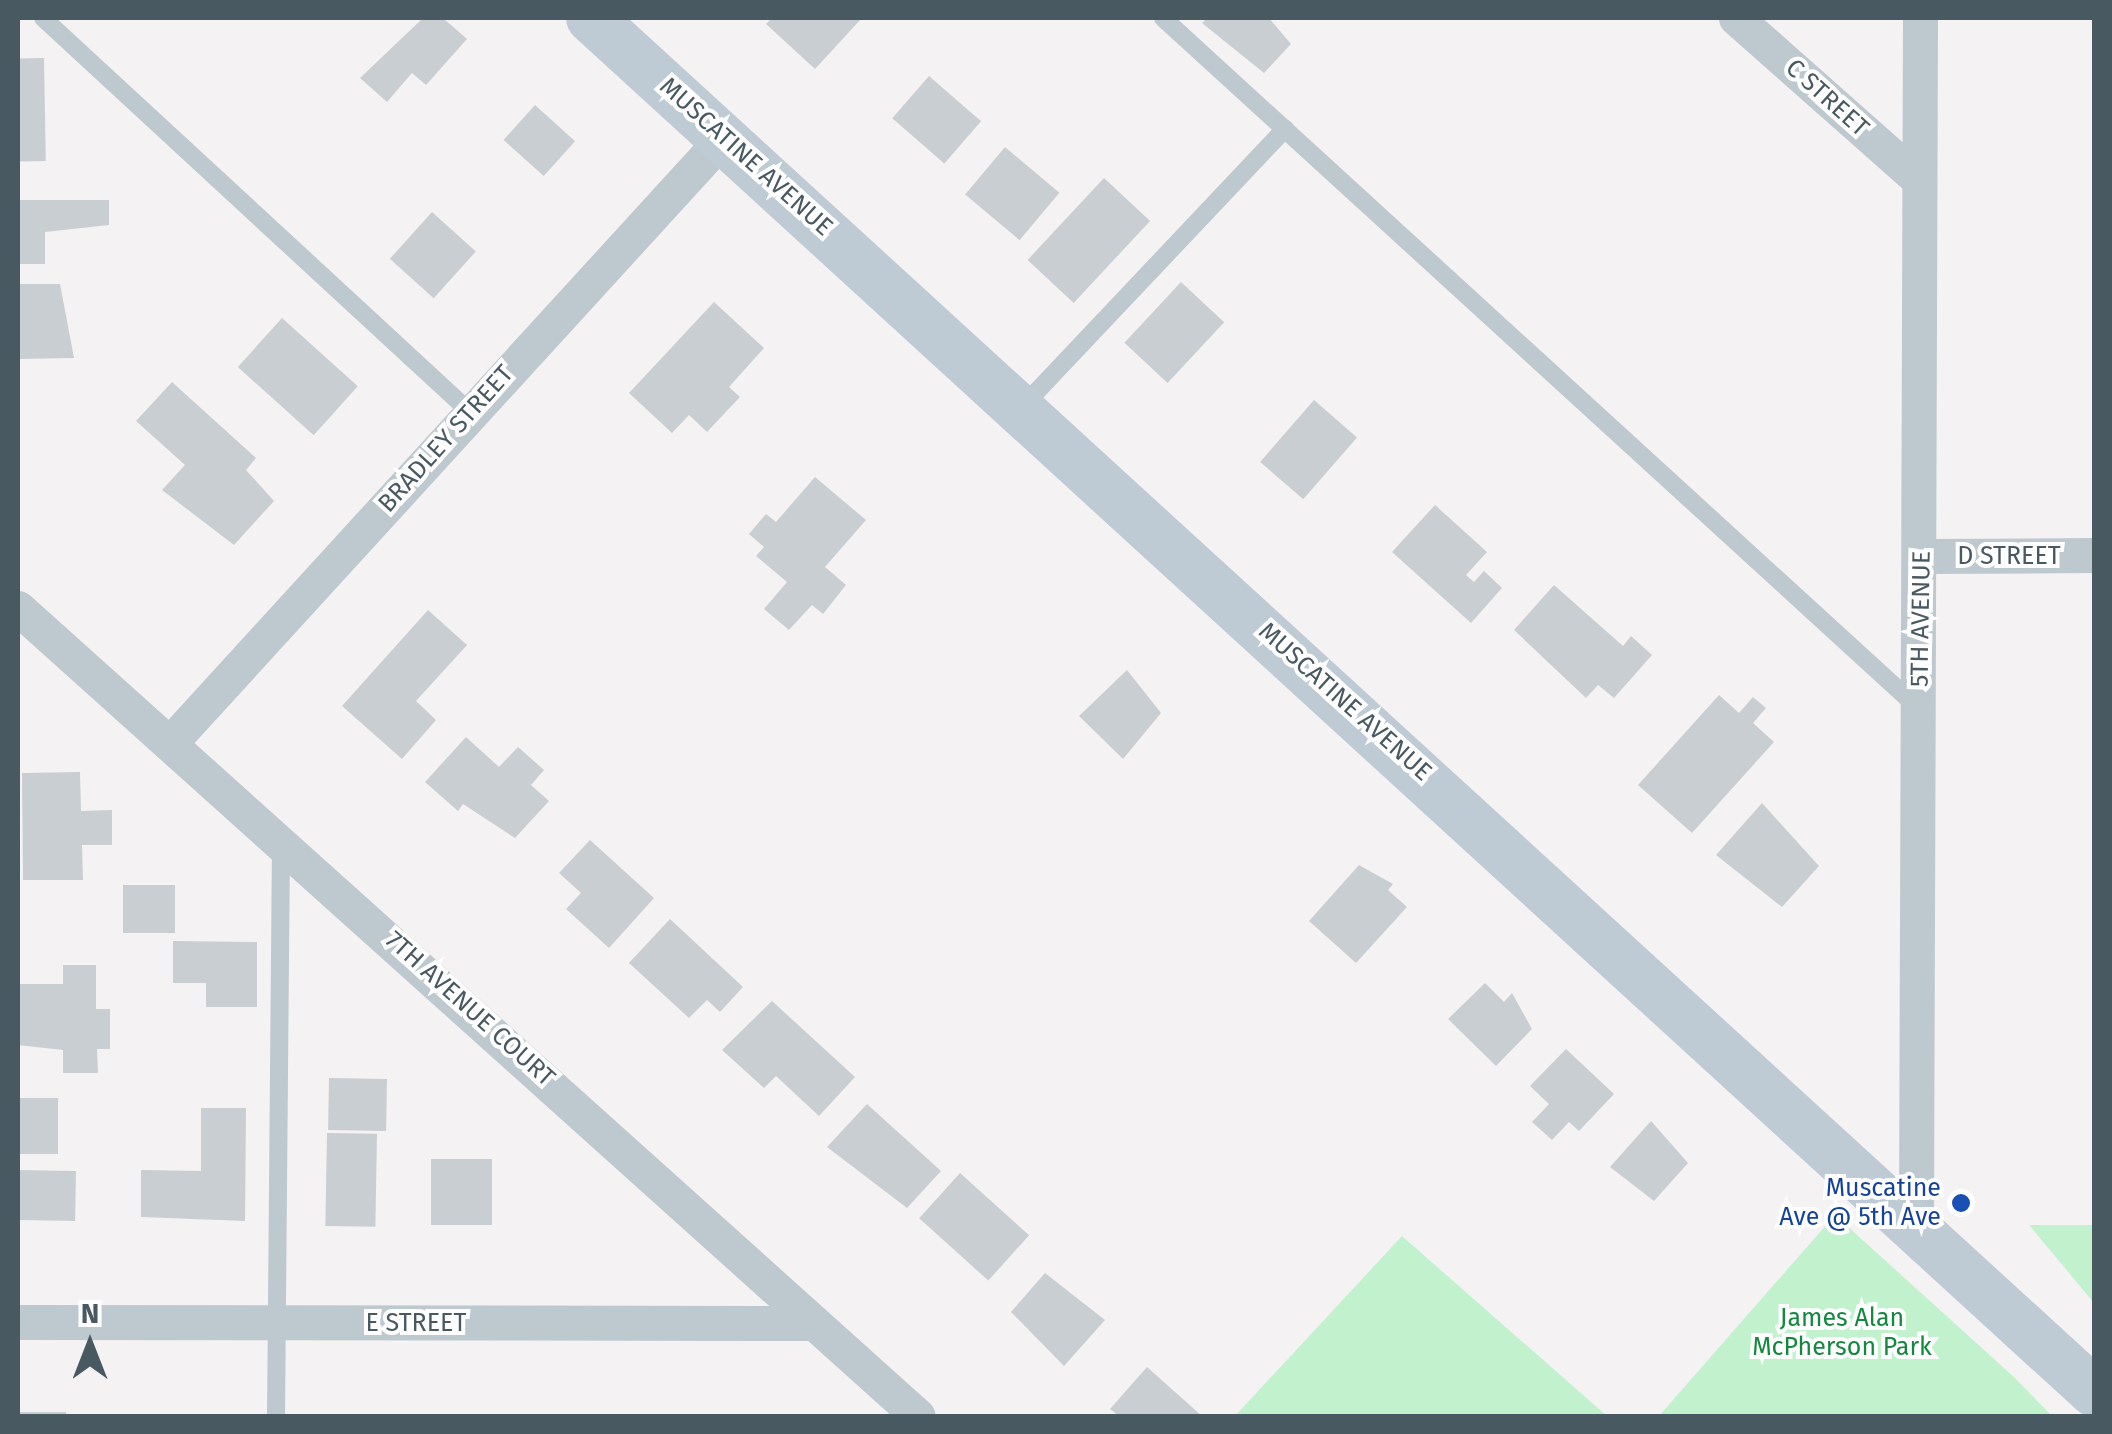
<!DOCTYPE html>
<style>
body{margin:0}
#map{position:relative;width:2112px;height:1434px;overflow:hidden;background:#f5f2f3;font-family:"Fira Sans",sans-serif}
div>[style]{position:absolute}
.green>*{inset:0;background:#c1f2cd}
.building>*{inset:0;background:#c9ced2;transform-origin:0 0}
.service>*{height:18px;margin:-9px;padding:0 9px;transform-origin:9px;border-radius:9px;background:#bdc9cf}
.minor>*{height:35px;margin:-17.5px;padding:0 17.5px;transform-origin:17.5px;border-radius:17.5px;background:#bdc9cf}
.secondary>*{height:50px;margin:-25px;padding:0 25px;transform-origin:25px;border-radius:25px;background:#becbd4}
.dots>*{width:28px;height:28px;translate:-50% -50%;box-sizing:border-box;border:5px solid #fff;border-radius:50%}
span{translate:-50% -50%;white-space:nowrap;text-align:center;line-height:1.15;-webkit-text-stroke:8px #fff;paint-order:stroke}
.street-label{font-size:25px;color:#495961}
.transit-label{font-size:25px;color:#164399}
.right{translate:-100% -50%;text-align:right}
.park-label{font-size:25px;color:#14883f}
.frame{position:absolute;inset:0;border:20px solid #495961;pointer-events:none}
.north{position:absolute;left:40px;top:1294px;width:100px;height:100px;-webkit-text-stroke:8px #fff;paint-order:stroke;rotate:0deg;font-size:28px;font-weight:700;line-height:40px;text-align:center;color:#495961}
.north::after{content:'';display:block;margin:auto;width:35px;height:45px;background:#495961;clip-path:polygon(50% 0,100% 100%,50% 72%,0 100%)}
</style>
<div id="map">
<div class="green">
<i style="clip-path:polygon(1835px 1215px,2015px 1378px,2052px 1416px,1659px 1416px)"></i>
<i style="clip-path:polygon(2029px 1225px,2094px 1225px,2094px 1303px)"></i>
<i style="clip-path:polygon(1402px 1236px,1607px 1416px,1235px 1416px)"></i>
</div>
<div class="building">
<i style="clip-path:polygon(423px 18px,443px 18px,467px 39px,426px 85px,412px 73px,387px 102px,360px 78px)"></i>
<i style="clip-path:polygon(772px 18px,862px 18px,815px 69px,766px 24px)"></i>
<i style="clip-path:polygon(1207px 18px,1269px 18px,1291px 44px,1264px 73px,1202px 23px)"></i>
<i style="left:44px;top:58px;width:103px;height:26px;rotate:89deg"></i>
<i style="left:929px;top:76px;width:69px;height:56px;rotate:41deg"></i>
<i style="left:535px;top:105px;width:54px;height:47px;rotate:42deg"></i>
<i style="left:1005px;top:147px;width:71px;height:62px;rotate:40deg"></i>
<i style="left:1104px;top:178px;width:63px;height:112px;rotate:43deg"></i>
<i style="clip-path:polygon(18px 200px,109px 200px,109px 225px,45px 232px,45px 264px,18px 264px)"></i>
<i style="left:432px;top:212px;width:59px;height:63px;rotate:42deg"></i>
<i style="left:1181px;top:282px;width:59px;height:83px;rotate:43deg"></i>
<i style="clip-path:polygon(18px 284px,60px 284px,74px 358px,18px 359px)"></i>
<i style="clip-path:polygon(714px 302px,764px 348px,729px 387px,740px 397px,707px 432px,689px 415px,672px 433px,629px 393px)"></i>
<i style="left:282px;top:318px;width:102px;height:66px;rotate:42deg"></i>
<i style="clip-path:polygon(172px 382px,256px 458px,246px 470px,274px 501px,234px 545px,162px 490px,185px 465px,136px 421px)"></i>
<i style="left:1314px;top:400px;width:57px;height:82px;rotate:41deg"></i>
<i style="clip-path:polygon(815px 477px,866px 520px,825px 567px,846px 585px,823px 614px,812px 605px,789px 630px,764px 609px,787px 582px,756px 556px,764px 547px,749px 534px,766px 514px,776px 522px)"></i>
<i style="clip-path:polygon(1435px 505px,1487px 552px,1466px 575px,1474px 582px,1484px 571px,1502px 588px,1471px 623px,1392px 552px)"></i>
<i style="clip-path:polygon(1554px 585px,1623px 646px,1631px 636px,1652px 655px,1614px 698px,1598px 685px,1586px 698px,1514px 630px)"></i>
<i style="clip-path:polygon(428px 610px,467px 645px,416px 701px,436px 720px,402px 759px,342px 706px)"></i>
<i style="clip-path:polygon(1127px 670px,1161px 713px,1123px 759px,1079px 716px)"></i>
<i style="clip-path:polygon(1719px 695px,1739px 713px,1753px 697px,1766px 708px,1753px 723px,1774px 742px,1692px 833px,1638px 785px)"></i>
<i style="clip-path:polygon(466px 737px,499px 767px,518px 747px,544px 770px,531px 785px,549px 801px,515px 838px,463px 804px,458px 811px,425px 782px)"></i>
<i style="clip-path:polygon(80px 772px,81px 811px,112px 810px,112px 845px,82px 845px,83px 880px,23px 880px,22px 773px)"></i>
<i style="clip-path:polygon(1762px 803px,1819px 866px,1782px 907px,1716px 855px)"></i>
<i style="clip-path:polygon(590px 840px,654px 898px,609px 948px,566px 909px,581px 893px,559px 873px)"></i>
<i style="clip-path:polygon(1359px 865px,1393px 884px,1388px 890px,1407px 907px,1356px 963px,1309px 921px)"></i>
<i style="left:175px;top:885px;width:48px;height:52px;rotate:90deg"></i>
<i style="clip-path:polygon(670px 919px,743px 987px,720px 1012px,707px 1000px,689px 1018px,629px 963px)"></i>
<i style="clip-path:polygon(173px 941px,257px 942px,257px 1007px,206px 1007px,206px 983px,173px 983px)"></i>
<i style="clip-path:polygon(63px 965px,96px 965px,96px 1009px,110px 1009px,110px 1049px,97px 1049px,98px 1073px,63px 1073px,63px 1050px,18px 1045px,20px 984px,63px 984px)"></i>
<i style="clip-path:polygon(1485px 983px,1504px 1002px,1512px 993px,1532px 1029px,1496px 1066px,1448px 1019px)"></i>
<i style="clip-path:polygon(772px 1001px,855px 1077px,819px 1116px,776px 1076px,764px 1088px,722px 1050px)"></i>
<i style="clip-path:polygon(1566px 1049px,1614px 1094px,1579px 1131px,1569px 1122px,1552px 1140px,1532px 1122px,1549px 1104px,1530px 1086px)"></i>
<i style="left:329px;top:1078px;width:58px;height:52px;rotate:1deg"></i>
<i style="left:18px;top:1098px;width:40px;height:56px"></i>
<i style="clip-path:polygon(867px 1104px,941px 1171px,907px 1208px,827px 1147px)"></i>
<i style="clip-path:polygon(201px 1108px,246px 1108px,245px 1221px,141px 1217px,141px 1170px,201px 1171px)"></i>
<i style="clip-path:polygon(1651px 1121px,1688px 1163px,1654px 1201px,1610px 1167px)"></i>
<i style="left:327px;top:1133px;width:50px;height:93px;rotate:1deg"></i>
<i style="left:431px;top:1159px;width:61px;height:66px"></i>
<i style="left:18px;top:1170px;width:58px;height:50px;rotate:1deg"></i>
<i style="left:960px;top:1173px;width:93px;height:61px;rotate:42deg"></i>
<i style="clip-path:polygon(1045px 1273px,1105px 1320px,1064px 1366px,1011px 1312px)"></i>
<i style="clip-path:polygon(1147px 1367px,1202px 1416px,1119px 1416px,1110px 1409px)"></i>
<i style="left:18px;top:1412px;width:48px;height:4px"></i>
</div>
<div class="service">
<i style="left:43px;top:18px;width:581px;rotate:42.7deg"></i>
<i style="left:1163px;top:18px;width:1019px;rotate:42.41deg"></i>
<i style="left:1022px;top:407px;width:383px;rotate:-46.6deg"></i>
<i style="left:276px;top:1416px;width:569px;rotate:-89.5deg"></i>
</div>
<div class="minor">
<i style="left:1736px;top:18px;width:243px;rotate:41.5deg"></i>
<i style="left:1923px;top:556px;width:171px;rotate:-0.3deg"></i>
<i style="left:18px;top:608px;width:1209px;rotate:41.92deg"></i>
<i style="left:170px;top:743px;width:821px;rotate:-47.57deg"></i>
<i style="left:1916px;top:1221px;width:1203px;rotate:-89.81deg"></i>
<i style="left:18px;top:1322px;width:796px;rotate:0.07deg"></i>
</div>
<div class="secondary">
<i style="left:591px;top:18px;width:2036px;rotate:42.43deg"></i>
</div>
<div class="dots">
<i style="left:1961px;top:1203px;background:#1a4fb4"></i>
</div>
<div class="street-label">
<span style="left:1827px;top:98px;rotate:42deg">C STREET</span>
<span style="left:746px;top:157px;rotate:42deg">MUSCATINE AVENUE</span>
<span style="left:446px;top:439px;rotate:-48deg">BRADLEY STREET</span>
<span style="left:2009px;top:556px">D STREET</span>
<span style="left:1921px;top:619px;rotate:-89deg">5TH AVENUE</span>
<span style="left:1345px;top:702px;rotate:42deg">MUSCATINE AVENUE</span>
<span style="left:470px;top:1009px;rotate:42deg">7TH AVENUE COURT</span>
<span style="left:416px;top:1323px">E STREET</span>
</div>
<div class="transit-label">
<span class="right" style="left:1941px;top:1203px">Muscatine<br>Ave @ 5th Ave</span>
</div>
<div class="park-label">
<span style="left:1842px;top:1333px">James Alan<br>McPherson Park</span>
</div>
<div class="frame"></div>
<div class="north">N</div>
</div>
